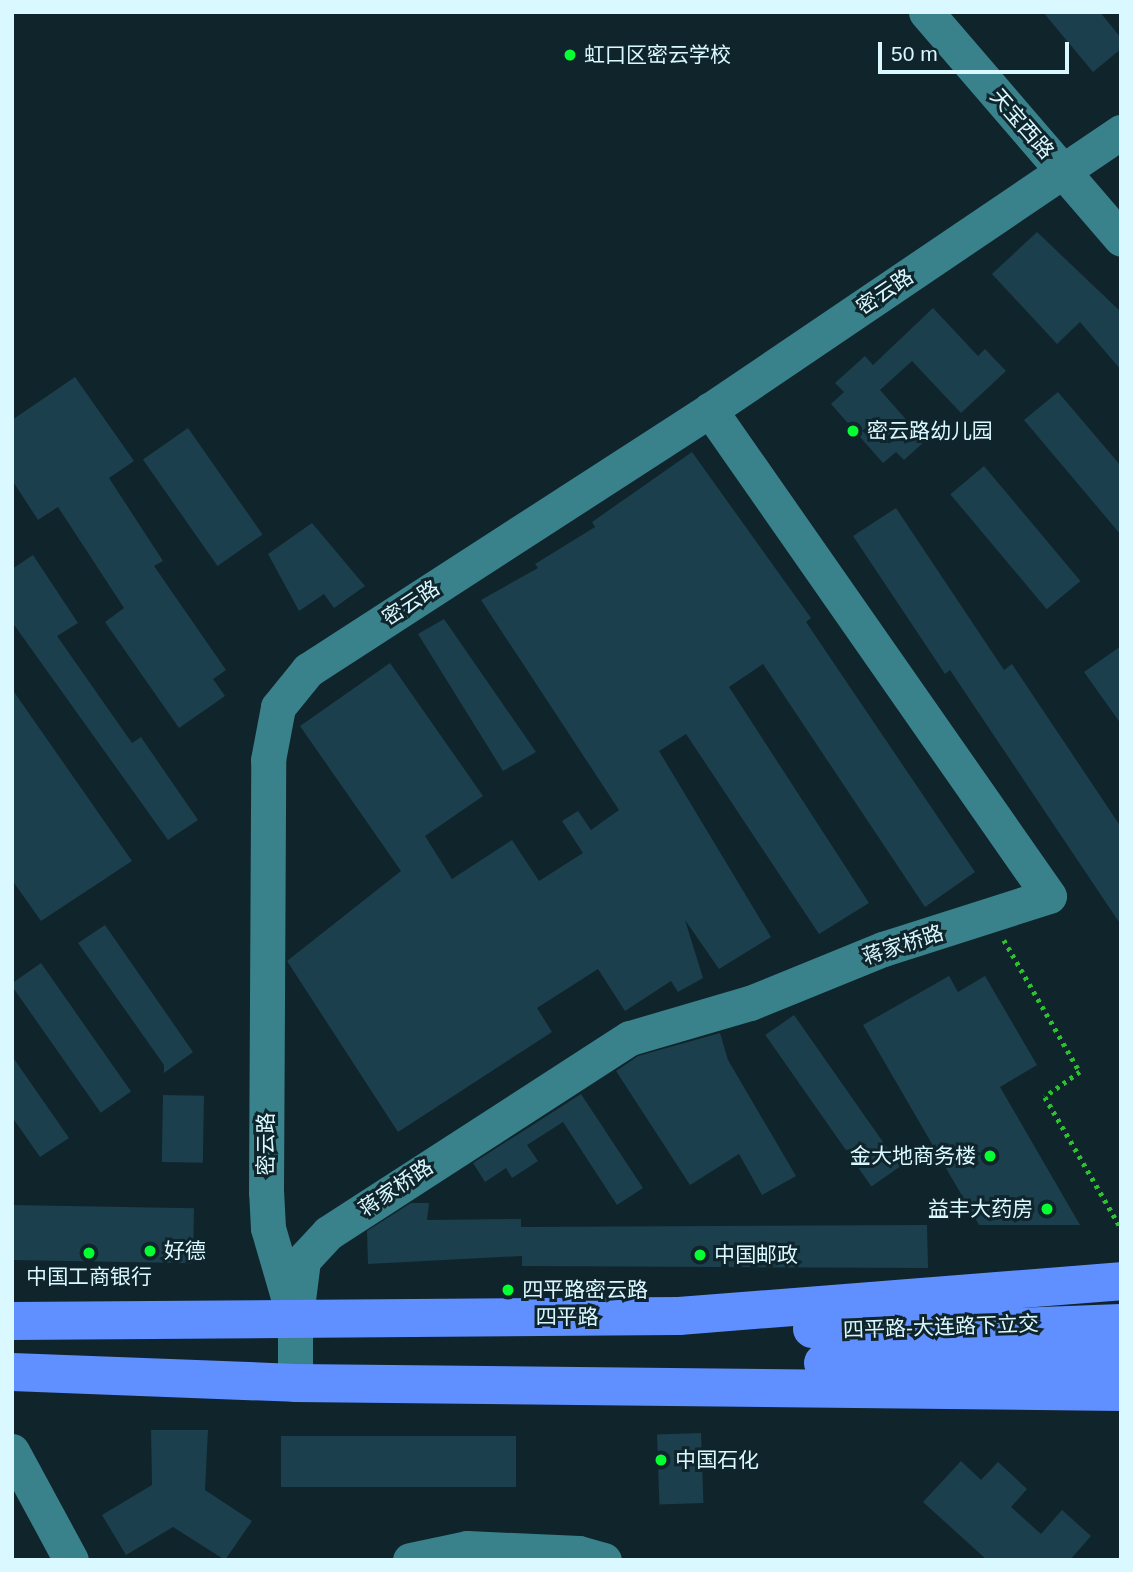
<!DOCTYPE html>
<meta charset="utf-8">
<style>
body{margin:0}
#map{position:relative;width:1133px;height:1572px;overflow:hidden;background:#10242b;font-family:Helvetica,"Noto Sans SC",sans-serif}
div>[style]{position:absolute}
.building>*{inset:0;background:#1b3f4c;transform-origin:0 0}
.path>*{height:4.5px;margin-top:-2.25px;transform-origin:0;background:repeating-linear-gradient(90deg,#2cc12e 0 3.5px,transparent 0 8.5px)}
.minor>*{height:35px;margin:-17.5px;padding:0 17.5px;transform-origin:17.5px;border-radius:17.5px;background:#39828b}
.major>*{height:38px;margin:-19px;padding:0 19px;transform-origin:19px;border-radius:19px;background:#608fff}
.dots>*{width:19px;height:19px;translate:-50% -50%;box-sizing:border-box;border:4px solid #10242b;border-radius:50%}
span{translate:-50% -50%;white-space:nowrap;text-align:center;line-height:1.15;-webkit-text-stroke:6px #10242b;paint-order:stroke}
.poi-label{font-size:21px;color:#d9f8ff}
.left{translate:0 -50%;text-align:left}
.right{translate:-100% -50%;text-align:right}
.street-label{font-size:21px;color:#d9f8ff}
.frame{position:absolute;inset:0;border:14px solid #d9f8ff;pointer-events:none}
.scale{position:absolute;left:878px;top:42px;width:191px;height:32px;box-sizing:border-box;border:4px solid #d9f8ff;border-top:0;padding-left:9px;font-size:21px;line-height:24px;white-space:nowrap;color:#d9f8ff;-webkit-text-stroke:5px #10242b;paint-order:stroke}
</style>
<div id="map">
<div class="building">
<i style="clip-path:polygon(1043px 12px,1100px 12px,1121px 38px,1121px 49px,1093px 72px)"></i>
<i style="clip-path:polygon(1037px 232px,1121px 312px,1121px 370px,1080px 322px,1057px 344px,992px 274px)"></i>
<i style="clip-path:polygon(933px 308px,978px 356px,985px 349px,1006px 371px,961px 413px,912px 361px,880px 390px,925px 441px,904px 460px,896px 452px,883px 463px,831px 404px,844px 392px,835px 383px,865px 356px,873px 365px)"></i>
<i style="clip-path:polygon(75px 377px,134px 461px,109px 478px,163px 561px,154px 566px,226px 670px,213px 679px,225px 696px,179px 728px,105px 622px,124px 608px,58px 507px,38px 520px,12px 480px,12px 420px)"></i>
<i style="clip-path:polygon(1058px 392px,1121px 466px,1121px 535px,1024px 420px)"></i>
<i style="left:188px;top:428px;width:130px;height:55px;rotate:55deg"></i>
<i style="clip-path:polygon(692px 452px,811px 618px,806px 622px,975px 872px,925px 907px,763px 664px,729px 687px,869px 903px,819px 934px,686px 734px,659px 751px,771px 937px,719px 969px,685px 920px,703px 978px,678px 992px,671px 981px,625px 1011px,598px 969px,537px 1008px,552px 1032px,398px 1132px,287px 961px,401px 871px,300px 726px,390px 663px,483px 796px,425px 836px,452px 879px,512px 840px,539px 881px,583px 853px,562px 821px,578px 811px,591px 830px,619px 810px,481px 600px,538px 568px,535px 564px,595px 527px,592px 522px)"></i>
<i style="left:984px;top:466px;width:150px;height:44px;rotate:50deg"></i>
<i style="clip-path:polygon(896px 508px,1004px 670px,1012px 664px,1121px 827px,1121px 925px,950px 670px,945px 674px,853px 536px)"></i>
<i style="clip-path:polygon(312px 523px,365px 586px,334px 608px,324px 594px,299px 611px,268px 554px)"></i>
<i style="clip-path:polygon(33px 555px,78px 623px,57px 636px,132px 743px,141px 737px,198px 820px,168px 840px,12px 622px,12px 569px)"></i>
<i style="clip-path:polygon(444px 619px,536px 752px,503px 771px,418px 634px)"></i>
<i style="clip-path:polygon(1121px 646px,1121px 724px,1084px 672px)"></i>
<i style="clip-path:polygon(12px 689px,132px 861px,41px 921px,12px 880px)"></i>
<i style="clip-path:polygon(105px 925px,193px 1052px,164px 1073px,164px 1065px,78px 943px)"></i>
<i style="left:41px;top:963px;width:157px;height:37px;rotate:55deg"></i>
<i style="clip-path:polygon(949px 976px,958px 992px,985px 976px,1037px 1065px,1000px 1087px,1080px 1225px,979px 1225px,863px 1025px)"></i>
<i style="left:794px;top:1015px;width:185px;height:35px;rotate:55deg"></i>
<i style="clip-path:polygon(720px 1033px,728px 1060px,796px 1176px,762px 1195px,739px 1154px,690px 1185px,616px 1071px,638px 1056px)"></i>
<i style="clip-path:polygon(12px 1056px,69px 1138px,40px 1157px,12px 1117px)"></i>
<i style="clip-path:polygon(581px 1094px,643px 1188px,617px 1205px,563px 1122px,527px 1145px,538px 1161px,512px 1178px,506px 1168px,485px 1182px,473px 1163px)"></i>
<i style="left:163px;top:1095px;width:41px;height:67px;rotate:1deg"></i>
<i style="clip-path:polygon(411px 1203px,429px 1203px,427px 1220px,521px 1219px,521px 1227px,927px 1225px,928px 1268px,522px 1266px,522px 1256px,368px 1264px,367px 1231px)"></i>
<i style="left:12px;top:1205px;width:182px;height:55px;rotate:1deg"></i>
<i style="clip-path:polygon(151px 1430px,208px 1430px,205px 1490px,252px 1521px,225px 1560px,173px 1527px,126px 1555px,102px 1515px,152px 1485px)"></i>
<i style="left:701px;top:1433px;width:70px;height:44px;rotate:88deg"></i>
<i style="left:516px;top:1436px;width:51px;height:235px;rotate:90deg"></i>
<i style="clip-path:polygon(961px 1461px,981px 1480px,998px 1462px,1027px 1489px,1011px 1507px,1041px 1534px,1062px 1510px,1091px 1536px,1070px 1560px,987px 1560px,923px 1502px)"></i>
</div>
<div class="path">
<i style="left:1004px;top:940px;width:152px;rotate:60.1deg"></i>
<i style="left:1080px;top:1072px;width:43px;rotate:144.5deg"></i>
<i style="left:1045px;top:1097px;width:151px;rotate:59.9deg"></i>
</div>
<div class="minor">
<i style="left:926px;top:12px;width:299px;rotate:49.3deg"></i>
<i style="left:296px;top:1315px;width:55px;rotate:-82.7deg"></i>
<i style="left:303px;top:1260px;width:37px;rotate:-47deg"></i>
<i style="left:328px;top:1233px;width:359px;rotate:-32.9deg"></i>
<i style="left:630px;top:1038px;width:125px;rotate:-16.3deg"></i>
<i style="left:750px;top:1003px;width:144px;rotate:-22.1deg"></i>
<i style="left:883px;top:949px;width:174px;rotate:-17.7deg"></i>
<i style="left:1049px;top:896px;width:593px;rotate:-124.9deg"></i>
<i style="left:295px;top:1383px;width:62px;rotate:-90deg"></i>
<i style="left:295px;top:1321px;width:97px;rotate:-106.2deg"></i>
<i style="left:268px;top:1228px;width:36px;rotate:-93deg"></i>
<i style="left:266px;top:1192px;width:432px;rotate:-89.7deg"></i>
<i style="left:268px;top:760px;width:54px;rotate:-79.3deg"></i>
<i style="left:278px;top:707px;width:48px;rotate:-51deg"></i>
<i style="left:308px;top:670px;width:479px;rotate:-32.9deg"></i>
<i style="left:710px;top:410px;width:496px;rotate:-34.1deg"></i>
<i style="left:12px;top:1451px;width:124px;rotate:61.6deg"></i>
<i style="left:410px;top:1560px;width:58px;rotate:-11.9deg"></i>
<i style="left:467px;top:1548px;width:112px;rotate:2.6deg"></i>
<i style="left:579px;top:1553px;width:26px;rotate:16deg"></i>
</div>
<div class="major">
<i style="left:12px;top:1321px;width:667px;rotate:-0.43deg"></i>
<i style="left:679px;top:1316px;width:443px;rotate:-4.5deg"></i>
<i style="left:812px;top:1329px;width:73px;rotate:2.4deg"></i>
<i style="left:885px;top:1332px;width:236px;rotate:-2.2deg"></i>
<i style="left:823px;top:1363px;width:298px;rotate:-1.3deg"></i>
<i style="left:12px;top:1372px;width:283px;rotate:2.2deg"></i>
<i style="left:295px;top:1383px;width:826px;rotate:0.62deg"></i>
</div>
<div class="dots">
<i style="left:570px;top:55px;background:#05ff32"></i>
<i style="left:853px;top:431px;background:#05ff32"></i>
<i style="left:990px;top:1156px;background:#05ff32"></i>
<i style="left:1047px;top:1209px;background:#05ff32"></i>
<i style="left:150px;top:1251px;background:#05ff32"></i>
<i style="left:89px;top:1253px;background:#05ff32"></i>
<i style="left:700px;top:1255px;background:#05ff32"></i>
<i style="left:508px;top:1290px;background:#05ff32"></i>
<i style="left:661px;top:1460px;background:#05ff32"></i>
</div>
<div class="poi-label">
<span class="left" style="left:584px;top:55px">虹口区密云学校</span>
<span class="left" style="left:867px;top:431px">密云路幼儿园</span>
<span class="right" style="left:976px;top:1156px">金大地商务楼</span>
<span class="right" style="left:1033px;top:1209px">益丰大药房</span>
<span class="left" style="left:164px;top:1251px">好德</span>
<span class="left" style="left:714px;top:1255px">中国邮政</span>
<span style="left:89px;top:1277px">中国工商银行</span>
<span class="left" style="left:522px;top:1290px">四平路密云路</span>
<span class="left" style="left:675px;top:1460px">中国石化</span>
</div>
<div class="street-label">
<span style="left:1022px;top:124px;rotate:49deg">天宝西路</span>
<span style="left:885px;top:292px;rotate:-34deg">密云路</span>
<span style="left:411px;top:603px;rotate:-33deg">密云路</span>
<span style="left:903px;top:945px;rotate:-18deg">蒋家桥路</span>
<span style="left:266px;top:1144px;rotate:-90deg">密云路</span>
<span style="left:396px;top:1188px;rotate:-34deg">蒋家桥路</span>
<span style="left:567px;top:1317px">四平路</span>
<span style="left:941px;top:1327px;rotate:-2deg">四平路-大连路下立交</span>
</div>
<div class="frame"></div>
<div class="scale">50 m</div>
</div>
